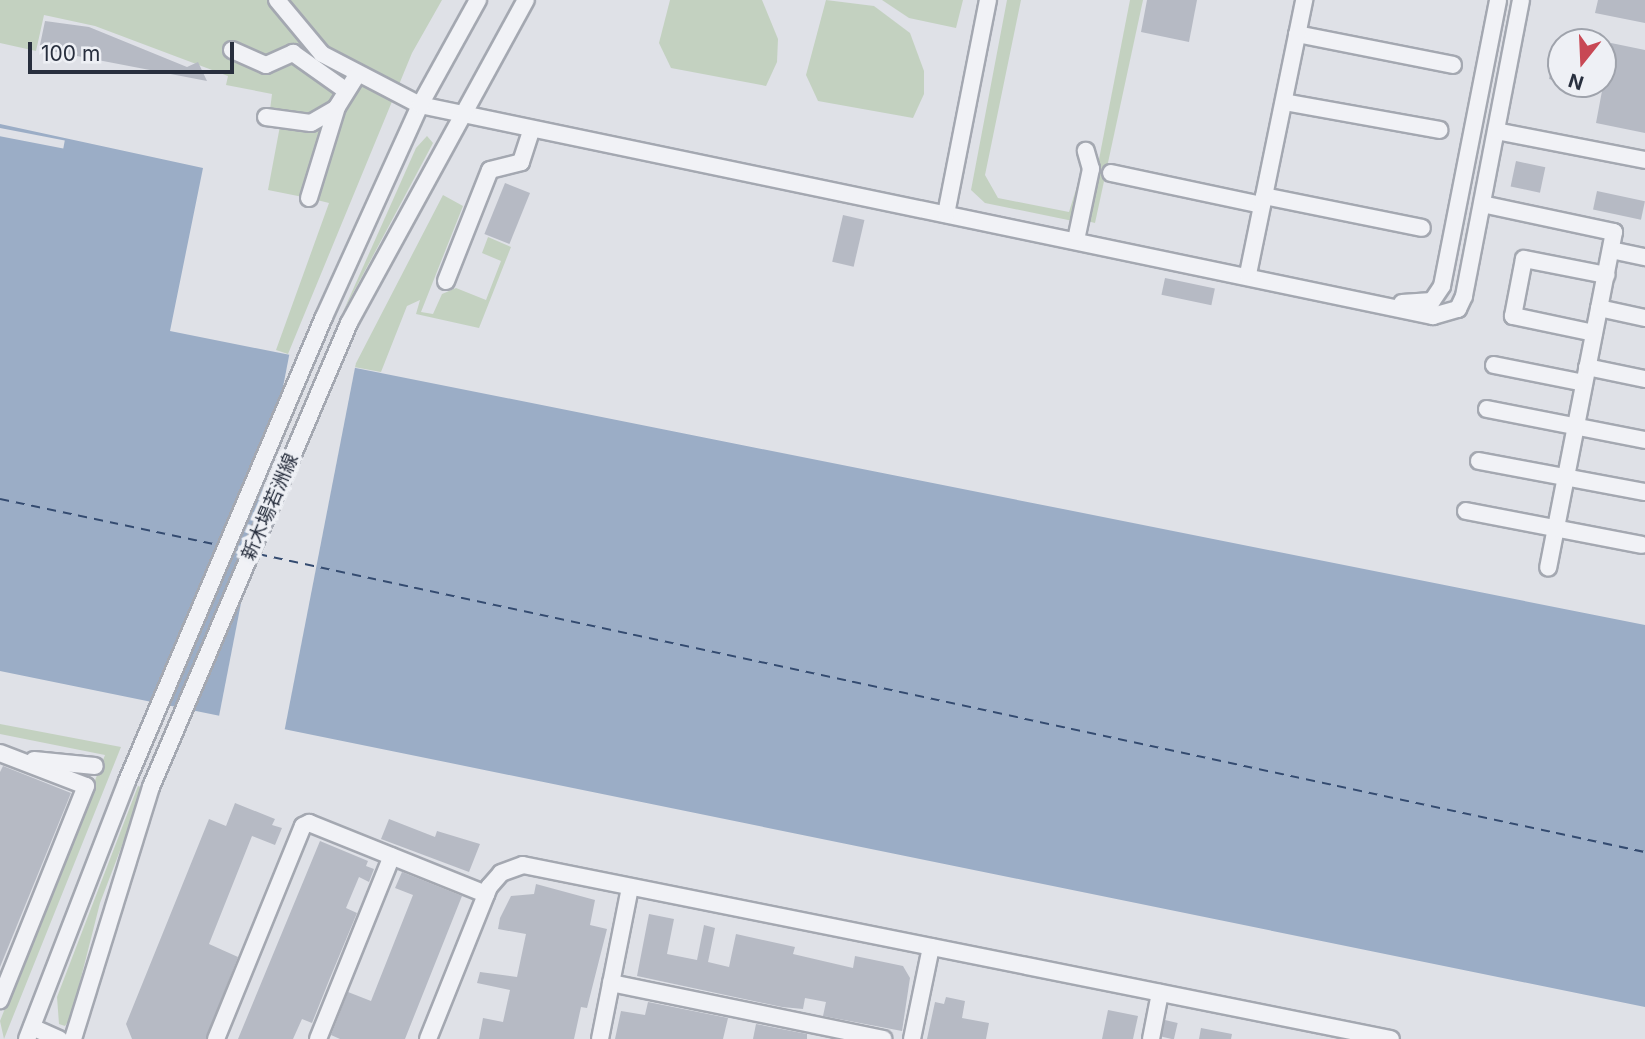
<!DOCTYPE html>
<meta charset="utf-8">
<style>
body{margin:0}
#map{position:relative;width:1645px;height:1039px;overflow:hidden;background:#dfe1e7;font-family:Inter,"Noto Sans JP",sans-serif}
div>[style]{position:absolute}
.green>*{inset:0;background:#c3d1c0}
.water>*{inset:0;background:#9badc6}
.pier>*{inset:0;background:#dfe1e7;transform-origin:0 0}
.ferry>*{height:2px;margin-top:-1px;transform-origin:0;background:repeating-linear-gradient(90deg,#344b70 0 9px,transparent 0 16px)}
.building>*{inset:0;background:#b6bac4;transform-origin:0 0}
.roads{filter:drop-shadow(2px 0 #a4a8b1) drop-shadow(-2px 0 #a4a8b1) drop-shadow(0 2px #a4a8b1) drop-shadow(0 -2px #a4a8b1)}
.minor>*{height:16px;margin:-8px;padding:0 8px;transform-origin:8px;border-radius:8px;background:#f1f2f6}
span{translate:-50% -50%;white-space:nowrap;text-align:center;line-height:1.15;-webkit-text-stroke:7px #eef0f5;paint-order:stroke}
.street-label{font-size:19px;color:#282f3e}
.north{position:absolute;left:1547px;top:28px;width:70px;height:70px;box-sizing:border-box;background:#eef0f5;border:2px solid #9fa3ac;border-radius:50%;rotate:198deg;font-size:19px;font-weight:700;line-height:28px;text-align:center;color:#282f3e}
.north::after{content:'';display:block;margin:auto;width:24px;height:32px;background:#c84854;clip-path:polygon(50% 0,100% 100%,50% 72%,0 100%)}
.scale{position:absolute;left:28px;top:42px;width:206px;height:32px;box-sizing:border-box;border:4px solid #282f3e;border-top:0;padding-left:9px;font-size:21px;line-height:24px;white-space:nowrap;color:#282f3e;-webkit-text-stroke:5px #eef0f5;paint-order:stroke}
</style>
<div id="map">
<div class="green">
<i style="clip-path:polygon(0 0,442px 0,412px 53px,288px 354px,276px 350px,329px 203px,313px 199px,331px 105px,306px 118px,270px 110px,272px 94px,226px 85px,228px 76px,95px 26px,44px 15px,36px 51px,0 43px)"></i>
<i style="clip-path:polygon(670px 0,762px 0,778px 39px,777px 62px,766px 86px,671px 68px,659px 43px)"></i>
<i style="clip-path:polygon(826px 0,874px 6px,910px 33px,924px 71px,924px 94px,913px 118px,818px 101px,806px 75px)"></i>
<i style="clip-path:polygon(882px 0,963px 0,956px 28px,909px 18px)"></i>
<i style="clip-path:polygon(1007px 0,1021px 0,985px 175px,998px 198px,1069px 212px,1083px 167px,1073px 221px,985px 203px,971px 190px)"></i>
<i style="clip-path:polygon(1130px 0,1143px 0,1095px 223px,1087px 221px)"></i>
<i style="clip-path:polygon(280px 126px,323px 130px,303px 197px,268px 190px)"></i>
<i style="clip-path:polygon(427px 136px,433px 143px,343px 312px,416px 148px)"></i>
<i style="clip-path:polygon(443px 195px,463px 206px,421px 312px,433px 314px,442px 294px,456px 288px,486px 300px,501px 261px,482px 253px,488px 237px,511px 247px,479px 328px,416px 314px,420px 300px,407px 306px,381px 372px,354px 367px)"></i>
<i style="clip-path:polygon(0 724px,121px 747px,4px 1039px,0 1021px,105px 755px,0 734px)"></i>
<i style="clip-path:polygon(138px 786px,144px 788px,100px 903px,71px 1017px,65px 1026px,59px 1024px,57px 997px)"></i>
</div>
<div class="water">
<i style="clip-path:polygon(0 124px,203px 168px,170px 331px,1645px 625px,1645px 1007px,0 671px)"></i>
</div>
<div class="pier">
<i style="left:0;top:128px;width:66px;height:8px;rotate:11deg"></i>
<i style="left:290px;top:351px;width:67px;height:384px;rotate:11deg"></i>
</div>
<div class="ferry">
<i style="left:0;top:499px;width:223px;rotate:11.9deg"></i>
<i style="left:234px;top:549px;width:11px;rotate:10deg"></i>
<i style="left:258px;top:554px;width:1419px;rotate:12.13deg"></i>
</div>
<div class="building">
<i style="clip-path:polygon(1147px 0,1197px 0,1189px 42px,1141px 32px)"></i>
<i style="clip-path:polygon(1598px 0,1645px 0,1645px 23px,1595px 13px)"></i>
<i style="clip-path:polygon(45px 21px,89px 27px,187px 67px,198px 62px,207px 81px,51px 51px,40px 45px)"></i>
<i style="clip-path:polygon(1611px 43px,1645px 50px,1645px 133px,1596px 123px)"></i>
<i style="clip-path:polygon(1556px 44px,1561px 45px,1561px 82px,1549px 79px)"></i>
<i style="left:1516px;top:161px;width:30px;height:26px;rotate:12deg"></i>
<i style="left:505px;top:183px;width:27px;height:55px;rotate:22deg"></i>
<i style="left:1597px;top:191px;width:49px;height:19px;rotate:12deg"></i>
<i style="left:843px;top:215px;width:22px;height:48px;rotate:13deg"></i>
<i style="left:1165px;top:278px;width:51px;height:17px;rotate:12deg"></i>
<i style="clip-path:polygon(3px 766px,71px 793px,0 967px,0 772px)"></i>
<i style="clip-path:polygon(235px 803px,275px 819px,272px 825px,282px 828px,275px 845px,252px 836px,209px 944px,238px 957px,206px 1039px,132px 1039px,126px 1024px,209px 819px,226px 826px)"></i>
<i style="clip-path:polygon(389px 819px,435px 837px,437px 831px,480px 844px,469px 872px,381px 839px)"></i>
<i style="clip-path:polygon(320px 841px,368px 861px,366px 866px,374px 869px,369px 882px,359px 877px,346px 908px,357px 913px,330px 978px,312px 1023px,302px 1019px,293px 1039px,238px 1039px)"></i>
<i style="clip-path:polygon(402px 872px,462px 896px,405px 1039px,340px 1039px,331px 1035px,348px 992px,371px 1001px,413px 895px,395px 888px)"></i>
<i style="clip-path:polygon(536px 884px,595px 900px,590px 925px,607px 929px,587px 1008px,581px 1007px,574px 1039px,479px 1039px,483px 1018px,503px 1022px,510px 990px,477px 983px,480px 972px,517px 977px,526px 934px,498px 929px,500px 918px,511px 896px,534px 894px)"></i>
<i style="clip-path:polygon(649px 914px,674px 919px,667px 954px,697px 960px,704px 925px,715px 928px,708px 962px,729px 967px,736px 934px,795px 947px,793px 954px,853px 968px,855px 956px,903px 966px,910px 978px,902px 1031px,823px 1016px,826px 1002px,805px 998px,803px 1009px,782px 1007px,637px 976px)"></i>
<i style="clip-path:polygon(946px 997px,965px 1001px,962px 1018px,989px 1023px,986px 1039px,927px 1039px,935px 1002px,944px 1004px)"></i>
<i style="clip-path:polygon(648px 1002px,728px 1018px,723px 1039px,615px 1039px,621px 1011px,645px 1015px)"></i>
<i style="clip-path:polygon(1108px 1010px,1138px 1016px,1133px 1039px,1102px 1039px)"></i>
<i style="left:1165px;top:1020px;width:13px;height:17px;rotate:13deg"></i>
<i style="clip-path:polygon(756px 1024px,807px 1034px,807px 1039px,753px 1039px)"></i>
<i style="clip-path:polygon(1201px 1028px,1232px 1034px,1231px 1039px,1199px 1039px)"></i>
</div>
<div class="roads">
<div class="minor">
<i style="left:277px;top:0;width:70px;rotate:50.2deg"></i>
<i style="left:322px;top:54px;width:110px;rotate:27.5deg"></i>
<i style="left:420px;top:105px;width:1035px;rotate:11.77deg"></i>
<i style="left:1433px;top:316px;width:26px;rotate:-16deg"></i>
<i style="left:1458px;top:309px;width:14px;rotate:-65deg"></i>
<i style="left:1464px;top:296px;width:301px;rotate:-79.1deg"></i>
<i style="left:1297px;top:34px;width:159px;rotate:11.2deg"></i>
<i style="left:232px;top:50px;width:37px;rotate:24deg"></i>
<i style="left:266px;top:65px;width:30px;rotate:-24deg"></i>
<i style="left:293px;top:53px;width:64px;rotate:35.4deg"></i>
<i style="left:1284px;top:102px;width:158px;rotate:10.2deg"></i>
<i style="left:266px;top:117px;width:45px;rotate:7.6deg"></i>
<i style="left:311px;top:123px;width:28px;rotate:-30deg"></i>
<i style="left:1496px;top:131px;width:152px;rotate:11deg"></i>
<i style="left:1111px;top:173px;width:154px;rotate:12deg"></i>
<i style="left:1264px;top:196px;width:161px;rotate:11.4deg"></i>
<i style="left:309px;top:198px;width:95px;rotate:-72.9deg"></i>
<i style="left:337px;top:107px;width:36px;rotate:-58deg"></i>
<i style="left:1482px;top:204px;width:135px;rotate:12deg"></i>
<i style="left:1614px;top:232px;width:342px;rotate:101.1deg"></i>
<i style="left:946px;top:214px;width:218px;rotate:-78.9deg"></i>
<i style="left:1076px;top:240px;width:73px;rotate:-78.1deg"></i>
<i style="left:1091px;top:169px;width:19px;rotate:-106deg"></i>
<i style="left:1611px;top:250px;width:35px;rotate:12deg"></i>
<i style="left:1248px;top:274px;width:280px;rotate:-78.4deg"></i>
<i style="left:446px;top:281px;width:119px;rotate:-68.4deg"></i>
<i style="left:490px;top:170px;width:32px;rotate:-14deg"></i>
<i style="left:521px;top:162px;width:33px;rotate:-72deg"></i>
<i style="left:1402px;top:303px;width:30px;rotate:-4deg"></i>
<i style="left:1432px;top:301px;width:18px;rotate:-56deg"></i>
<i style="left:1442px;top:286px;width:291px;rotate:-78.9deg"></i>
<i style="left:1599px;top:308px;width:47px;rotate:12.3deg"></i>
<i style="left:1594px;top:333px;width:83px;rotate:-168.1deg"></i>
<i style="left:1513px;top:316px;width:58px;rotate:-79.1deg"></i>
<i style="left:1524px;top:259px;width:84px;rotate:11deg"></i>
<i style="left:1494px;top:365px;width:92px;rotate:11.3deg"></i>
<i style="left:1587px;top:367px;width:59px;rotate:11.7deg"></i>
<i style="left:1487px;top:409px;width:161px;rotate:11.1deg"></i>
<i style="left:1479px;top:461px;width:169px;rotate:10.6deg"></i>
<i style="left:1466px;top:511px;width:179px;rotate:10.9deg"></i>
<i style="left:0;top:753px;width:92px;rotate:21deg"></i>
<i style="left:86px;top:786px;width:231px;rotate:111.9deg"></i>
<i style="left:34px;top:760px;width:61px;rotate:5.6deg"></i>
<i style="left:611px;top:983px;width:278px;rotate:11.6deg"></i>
<i style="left:32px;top:1027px;width:30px;rotate:24deg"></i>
<i style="left:27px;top:1039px;width:277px;rotate:-68.8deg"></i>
<i style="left:127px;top:781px;width:504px;rotate:-67deg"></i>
<i style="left:324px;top:317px;width:233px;rotate:-65.6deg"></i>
<i style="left:420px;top:105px;width:120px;rotate:-61.1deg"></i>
<i style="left:73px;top:1039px;width:264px;rotate:-72.8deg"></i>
<i style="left:151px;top:787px;width:504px;rotate:-66.89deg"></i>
<i style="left:349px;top:323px;width:368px;rotate:-61.3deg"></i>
<i style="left:216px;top:1039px;width:230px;rotate:-67.8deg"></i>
<i style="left:303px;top:826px;width:7px;rotate:-27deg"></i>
<i style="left:309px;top:823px;width:191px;rotate:21.9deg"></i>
<i style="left:318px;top:1039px;width:197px;rotate:-68deg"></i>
<i style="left:428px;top:1039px;width:164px;rotate:-68.1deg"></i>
<i style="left:489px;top:887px;width:18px;rotate:-49deg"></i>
<i style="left:501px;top:873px;width:23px;rotate:-20deg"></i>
<i style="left:523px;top:865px;width:885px;rotate:11.34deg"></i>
<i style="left:600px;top:1039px;width:155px;rotate:-78.8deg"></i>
<i style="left:912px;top:1039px;width:94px;rotate:-78.3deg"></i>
<i style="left:1151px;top:1039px;width:47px;rotate:-78.9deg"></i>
</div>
</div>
<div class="street-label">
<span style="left:270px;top:507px;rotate:-67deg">新木場若洲線</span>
</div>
<div class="north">N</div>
<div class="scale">100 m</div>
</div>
